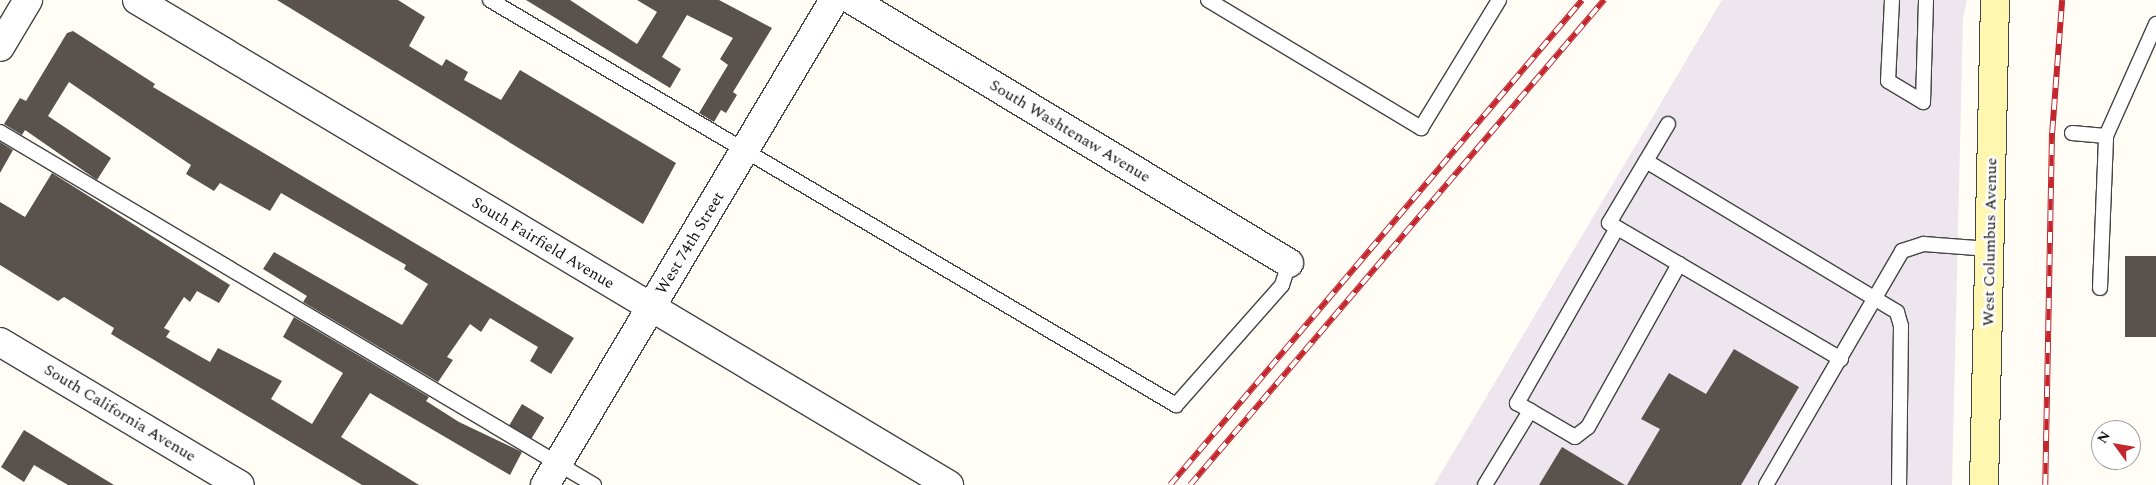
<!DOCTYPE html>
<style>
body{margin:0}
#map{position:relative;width:2156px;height:485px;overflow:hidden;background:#fffdf5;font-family:Spectral,serif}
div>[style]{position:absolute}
.industrial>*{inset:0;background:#eee6ef}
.building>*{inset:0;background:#5a524d;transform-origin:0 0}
.roads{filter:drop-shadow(1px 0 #444) drop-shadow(-1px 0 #444) drop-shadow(0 1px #444) drop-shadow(0 -1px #444)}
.lane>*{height:14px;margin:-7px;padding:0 7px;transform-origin:7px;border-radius:7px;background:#fff}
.street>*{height:28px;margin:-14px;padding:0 14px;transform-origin:14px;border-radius:14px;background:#fff}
.secondary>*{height:28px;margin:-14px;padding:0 14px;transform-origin:14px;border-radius:14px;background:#fff6b0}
.rail>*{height:5.5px;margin-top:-2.75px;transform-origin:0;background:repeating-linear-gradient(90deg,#fff 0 11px,#c4262e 0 22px);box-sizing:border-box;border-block:1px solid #c4262e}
span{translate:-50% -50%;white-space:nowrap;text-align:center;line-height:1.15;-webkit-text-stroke:5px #fff;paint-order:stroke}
.street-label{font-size:16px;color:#111}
.north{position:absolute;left:2091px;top:420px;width:50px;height:50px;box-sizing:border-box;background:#fff;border:1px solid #a0a0a0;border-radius:50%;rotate:302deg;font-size:14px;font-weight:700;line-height:20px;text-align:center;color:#111}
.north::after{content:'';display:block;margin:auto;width:18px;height:22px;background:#c4262e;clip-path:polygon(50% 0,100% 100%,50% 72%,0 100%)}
</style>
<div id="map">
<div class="industrial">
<i style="clip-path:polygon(1722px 0,1967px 0,1963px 18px,1952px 485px,1434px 485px)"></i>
</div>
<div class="building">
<i style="clip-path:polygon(277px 0,398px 0,425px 17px,409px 46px,442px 66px,446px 59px,468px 72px,464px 80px,501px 100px,520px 70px,676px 163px,643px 224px)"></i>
<i style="clip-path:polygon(526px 0,570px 0,637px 44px,657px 12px,637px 0,719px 0,772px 28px,733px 92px,737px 95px,726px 113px,721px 110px,714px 122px,699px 113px,728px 65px,720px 59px,733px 38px,687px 15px,662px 57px,681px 69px,670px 88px)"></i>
<i style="clip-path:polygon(73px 31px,155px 84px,153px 87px,574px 338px,551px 374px,530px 361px,538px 347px,490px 318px,481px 332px,470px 324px,447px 357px,453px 360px,438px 382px,303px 302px,307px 296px,263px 269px,274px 252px,402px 325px,428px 284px,404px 269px,406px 265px,281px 193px,270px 211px,220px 183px,214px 191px,186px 174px,191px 165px,69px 82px,48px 116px,111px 158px,97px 180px,25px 130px,22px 135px,4px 124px,20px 98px,26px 101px,67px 33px)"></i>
<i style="clip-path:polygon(0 142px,13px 150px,0 173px)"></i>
<i style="clip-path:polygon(52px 173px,230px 285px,219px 303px,197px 291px,190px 302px,184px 297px,164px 328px,170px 331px,166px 337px,210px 362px,218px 348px,282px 381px,271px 399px,312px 424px,343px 373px,283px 337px,294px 317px,429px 397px,426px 401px,459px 422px,522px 452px,510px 475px,370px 393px,341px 437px,419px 485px,362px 485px,111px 334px,114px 328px,64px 297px,58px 301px,0 265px,0 202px,25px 217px)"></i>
<i style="left:2125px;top:256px;width:31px;height:81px"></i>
<i style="clip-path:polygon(1734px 349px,1799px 387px,1741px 485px,1627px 485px,1660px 429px,1641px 419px,1669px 373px,1706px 394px)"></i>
<i style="left:522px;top:404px;width:26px;height:25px;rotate:31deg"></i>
<i style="clip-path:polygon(24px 430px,63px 454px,114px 485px,68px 485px,34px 465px,24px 482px,1px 467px)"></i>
<i style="clip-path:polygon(1562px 447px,1625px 485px,1539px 485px)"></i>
</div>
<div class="roads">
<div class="lane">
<i style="left:490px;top:0;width:797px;rotate:30.56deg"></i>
<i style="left:1176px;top:405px;width:160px;rotate:-48.5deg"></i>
<i style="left:1282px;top:285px;width:23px;rotate:-72deg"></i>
<i style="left:1208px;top:0;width:249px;rotate:31deg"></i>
<i style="left:1421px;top:128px;width:150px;rotate:-58.6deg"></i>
<i style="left:1892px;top:0;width:81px;rotate:92.8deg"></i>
<i style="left:1888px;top:81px;width:41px;rotate:31deg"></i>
<i style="left:1923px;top:102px;width:102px;rotate:-88.3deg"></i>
<i style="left:1668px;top:124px;width:115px;rotate:120.8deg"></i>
<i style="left:1609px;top:223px;width:269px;rotate:30.4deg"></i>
<i style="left:0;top:132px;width:691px;rotate:30.72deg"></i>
<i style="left:2072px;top:133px;width:34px;rotate:5deg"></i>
<i style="left:2106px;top:136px;width:123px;rotate:-65.9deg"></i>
<i style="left:1646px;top:161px;width:293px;rotate:31deg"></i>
<i style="left:1897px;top:312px;width:15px;rotate:74deg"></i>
<i style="left:1901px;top:326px;width:159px;rotate:90.7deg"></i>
<i style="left:1617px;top:228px;width:202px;rotate:119.7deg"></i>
<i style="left:1517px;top:403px;width:67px;rotate:30.4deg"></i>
<i style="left:1575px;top:437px;width:16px;rotate:-38deg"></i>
<i style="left:1588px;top:427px;width:187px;rotate:-60.8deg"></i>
<i style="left:2100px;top:288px;width:152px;rotate:-87.7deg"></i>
<i style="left:1485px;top:485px;width:87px;rotate:-58.7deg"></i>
<i style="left:1766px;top:485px;width:271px;rotate:-59.8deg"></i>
<i style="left:1902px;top:251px;width:23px;rotate:-18deg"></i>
<i style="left:1924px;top:244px;width:65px;rotate:4.4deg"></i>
</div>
<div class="street">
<i style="left:137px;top:0;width:946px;rotate:30.85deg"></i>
<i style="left:852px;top:0;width:510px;rotate:31.04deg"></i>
<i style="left:0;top:47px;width:55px;rotate:-59.2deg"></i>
<i style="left:0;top:342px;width:279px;rotate:30.8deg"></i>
<i style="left:545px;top:485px;width:565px;rotate:-59.21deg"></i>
</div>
<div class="secondary">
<i style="left:1984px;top:485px;width:485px;rotate:-88.7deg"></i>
</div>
</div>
<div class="rail">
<i style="left:1170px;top:485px;width:636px;rotate:-49.65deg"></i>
<i style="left:1190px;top:485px;width:638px;rotate:-49.52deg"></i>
<i style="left:2045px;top:485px;width:353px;rotate:-88.9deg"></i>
<i style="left:2052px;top:132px;width:132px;rotate:-85.7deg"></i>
</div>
<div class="street-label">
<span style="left:1070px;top:131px;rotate:31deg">South Washtenaw Avenue</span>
<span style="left:1990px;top:242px;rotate:-89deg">West Columbus Avenue</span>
<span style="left:543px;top:243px;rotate:31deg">South Fairfield Avenue</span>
<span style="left:690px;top:243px;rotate:-59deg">West 74th Street</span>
<span style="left:120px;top:413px;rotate:31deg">South California Avenue</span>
</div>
<div class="north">N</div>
</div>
